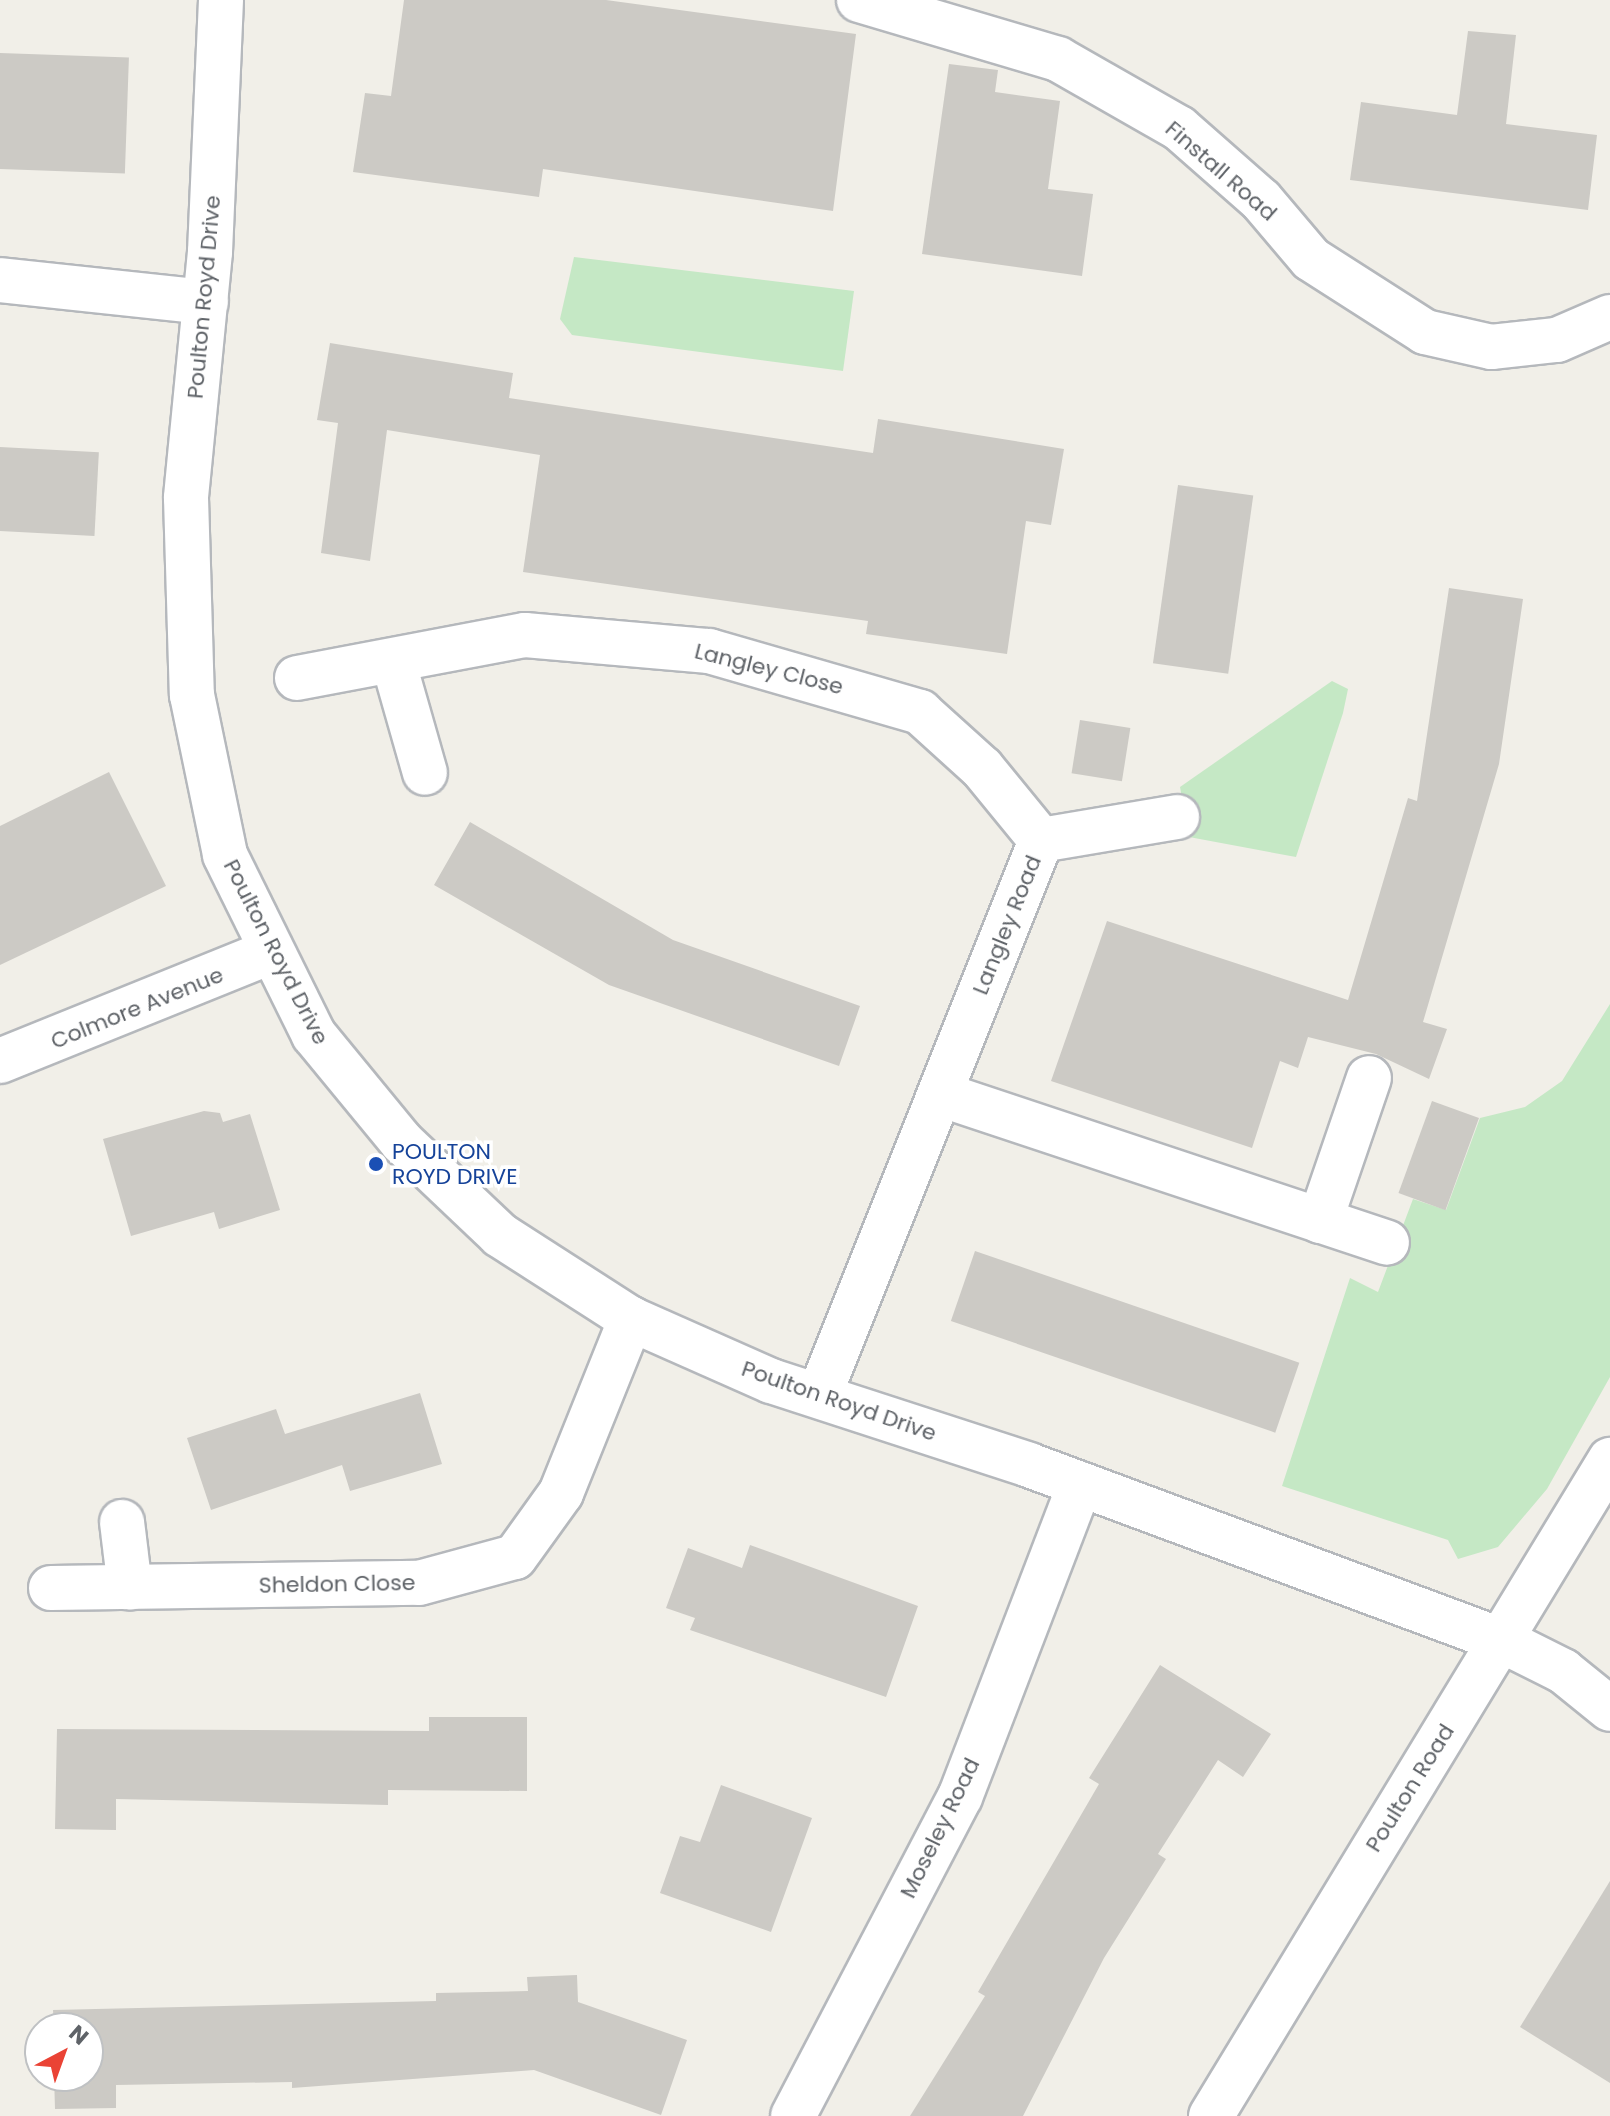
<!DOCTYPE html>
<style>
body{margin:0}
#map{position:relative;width:1610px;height:2116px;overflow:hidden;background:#f1efe8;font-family:Poppins,sans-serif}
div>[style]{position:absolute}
.green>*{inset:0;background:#c5e8c5}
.building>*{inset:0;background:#cccac5;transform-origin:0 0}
.roads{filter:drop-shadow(2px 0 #b5b8bc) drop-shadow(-2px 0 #b5b8bc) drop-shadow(0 2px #b5b8bc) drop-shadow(0 -2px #b5b8bc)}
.minor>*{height:44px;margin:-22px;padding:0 22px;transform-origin:22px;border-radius:22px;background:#fff}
.tertiary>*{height:44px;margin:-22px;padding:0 22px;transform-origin:22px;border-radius:22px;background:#fff}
.dots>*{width:22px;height:22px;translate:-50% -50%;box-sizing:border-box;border:4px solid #fff;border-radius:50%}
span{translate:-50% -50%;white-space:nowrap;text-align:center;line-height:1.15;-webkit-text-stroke:7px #fff;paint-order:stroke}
.street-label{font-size:22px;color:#5f6368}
.transit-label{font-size:22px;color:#164399}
.left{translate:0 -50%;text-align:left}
.north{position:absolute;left:24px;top:2012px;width:80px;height:80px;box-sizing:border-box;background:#fff;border:2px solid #bfc1c3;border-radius:50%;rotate:41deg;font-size:22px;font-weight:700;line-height:32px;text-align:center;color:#5f6368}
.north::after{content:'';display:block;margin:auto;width:28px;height:36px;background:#ea4335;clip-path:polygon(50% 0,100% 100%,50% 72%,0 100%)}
</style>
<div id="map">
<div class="green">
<i style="clip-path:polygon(574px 257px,854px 291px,843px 371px,572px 335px,560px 319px)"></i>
<i style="clip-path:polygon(1332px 681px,1348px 689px,1343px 713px,1296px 857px,1189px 837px,1180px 787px)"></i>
<i style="clip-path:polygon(1610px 1004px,1610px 1377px,1547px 1489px,1498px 1547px,1458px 1559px,1448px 1540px,1282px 1486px,1350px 1278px,1378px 1292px,1413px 1199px,1446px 1210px,1480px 1118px,1525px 1107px,1562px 1081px)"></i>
</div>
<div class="building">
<i style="clip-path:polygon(404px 0,606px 0,856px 34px,833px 211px,543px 169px,539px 197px,353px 172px,365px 93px,391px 96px)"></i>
<i style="clip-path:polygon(1468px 31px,1516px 35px,1506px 124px,1597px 135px,1588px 210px,1350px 180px,1361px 102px,1457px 115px)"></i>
<i style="left:0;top:53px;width:129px;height:116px;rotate:2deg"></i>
<i style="clip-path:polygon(949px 64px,998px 70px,995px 92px,1060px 101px,1048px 189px,1093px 194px,1082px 276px,922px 254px)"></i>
<i style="clip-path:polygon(330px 343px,513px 373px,509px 398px,873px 453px,878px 419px,1064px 449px,1051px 525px,1026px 521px,1007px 654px,866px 634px,868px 621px,523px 572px,540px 455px,387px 430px,370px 561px,321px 553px,338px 423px,317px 420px)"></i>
<i style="left:0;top:447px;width:99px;height:84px;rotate:3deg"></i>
<i style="left:1178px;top:485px;width:76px;height:180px;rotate:8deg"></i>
<i style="clip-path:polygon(1449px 588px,1523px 599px,1499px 764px,1423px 1022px,1447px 1029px,1429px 1079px,1376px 1054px,1308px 1037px,1298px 1068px,1280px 1061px,1252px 1148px,1051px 1081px,1107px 921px,1348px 1000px,1408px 798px,1417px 801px)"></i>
<i style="left:1080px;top:720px;width:51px;height:54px;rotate:9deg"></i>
<i style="clip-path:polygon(109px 772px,166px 886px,0 965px,0 826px)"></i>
<i style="clip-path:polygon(470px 822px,673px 940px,860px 1006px,839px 1066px,609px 985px,434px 885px)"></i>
<i style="left:1432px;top:1101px;width:50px;height:98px;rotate:20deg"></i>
<i style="clip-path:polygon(204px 1111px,220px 1113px,223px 1122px,250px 1114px,280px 1210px,219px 1229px,214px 1212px,131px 1236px,103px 1139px)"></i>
<i style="left:975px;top:1251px;width:343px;height:74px;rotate:19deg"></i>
<i style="clip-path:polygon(420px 1393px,442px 1464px,350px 1491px,342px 1465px,211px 1510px,187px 1438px,276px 1409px,285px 1434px)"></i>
<i style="clip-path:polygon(750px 1545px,918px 1606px,886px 1697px,690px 1630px,695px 1618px,666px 1608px,688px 1548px,742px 1568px)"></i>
<i style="clip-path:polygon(1160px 1665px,1271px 1734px,1243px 1777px,1218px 1760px,1158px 1854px,1166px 1859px,1104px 1958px,1023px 2116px,910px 2116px,985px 1996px,978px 1992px,1099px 1784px,1089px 1778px)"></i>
<i style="clip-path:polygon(429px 1717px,527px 1717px,527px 1791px,388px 1790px,388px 1805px,116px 1799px,116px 1830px,55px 1829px,57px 1729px,429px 1731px)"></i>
<i style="clip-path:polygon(721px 1785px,812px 1818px,771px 1932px,660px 1893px,680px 1836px,700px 1842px)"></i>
<i style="clip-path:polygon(1610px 1881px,1610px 2083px,1520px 2027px)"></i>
<i style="clip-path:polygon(577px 1975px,578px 2002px,687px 2040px,661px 2115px,534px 2070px,292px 2088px,292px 2082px,116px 2085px,116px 2108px,55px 2109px,54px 2076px,88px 2076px,88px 2028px,54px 2028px,53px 2010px,436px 2001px,436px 1993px,528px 1991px,527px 1977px)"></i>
</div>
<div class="roads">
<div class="minor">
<i style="left:221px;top:0;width:252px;rotate:92.5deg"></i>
<i style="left:210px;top:252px;width:247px;rotate:95.6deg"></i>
<i style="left:186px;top:498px;width:197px;rotate:88.3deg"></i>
<i style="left:192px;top:695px;width:163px;rotate:78.3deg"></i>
<i style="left:225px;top:855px;width:201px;rotate:63.7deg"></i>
<i style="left:314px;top:1035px;width:139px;rotate:50.6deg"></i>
<i style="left:402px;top:1142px;width:135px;rotate:43.5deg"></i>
<i style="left:500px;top:1235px;width:156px;rotate:32.7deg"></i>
<i style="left:631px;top:1319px;width:153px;rotate:23.9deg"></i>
<i style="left:771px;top:1381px;width:271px;rotate:18deg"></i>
<i style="left:1029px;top:1465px;width:506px;rotate:20.37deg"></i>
<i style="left:1503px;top:1641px;width:67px;rotate:26.6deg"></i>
<i style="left:1563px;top:1671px;width:60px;rotate:39deg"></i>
<i style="left:859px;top:0;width:208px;rotate:16.5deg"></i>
<i style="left:1058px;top:59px;width:139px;rotate:29.7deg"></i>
<i style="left:1179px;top:128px;width:109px;rotate:41.3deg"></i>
<i style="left:1261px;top:200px;width:77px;rotate:49.7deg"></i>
<i style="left:1311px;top:259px;width:135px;rotate:32.6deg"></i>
<i style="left:1425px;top:332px;width:68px;rotate:12.8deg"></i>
<i style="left:1491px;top:347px;width:66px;rotate:-6.1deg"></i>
<i style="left:1557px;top:340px;width:58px;rotate:-23.5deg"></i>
<i style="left:0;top:280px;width:207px;rotate:6.1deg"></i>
<i style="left:394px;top:664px;width:113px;rotate:74.1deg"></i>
<i style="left:297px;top:678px;width:232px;rotate:-10.7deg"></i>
<i style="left:525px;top:635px;width:185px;rotate:5deg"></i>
<i style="left:709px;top:651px;width:220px;rotate:16.1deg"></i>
<i style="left:920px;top:712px;width:84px;rotate:42.1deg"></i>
<i style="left:982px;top:768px;width:93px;rotate:50.7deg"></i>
<i style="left:1041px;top:840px;width:138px;rotate:-9.6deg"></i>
<i style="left:0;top:1061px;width:293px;rotate:-22deg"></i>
<i style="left:940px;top:1094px;width:471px;rotate:18.4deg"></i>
<i style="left:1320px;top:1221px;width:151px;rotate:-71.1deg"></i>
<i style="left:819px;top:1396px;width:599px;rotate:-68.23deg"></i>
<i style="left:122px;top:1522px;width:66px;rotate:83.1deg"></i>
<i style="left:51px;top:1588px;width:368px;rotate:-0.8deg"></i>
<i style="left:419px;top:1583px;width:99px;rotate:-15.2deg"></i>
<i style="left:515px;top:1557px;width:79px;rotate:-54.3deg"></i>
<i style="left:561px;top:1493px;width:188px;rotate:-68.1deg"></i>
<i style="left:793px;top:2116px;width:360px;rotate:-62.4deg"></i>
<i style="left:960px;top:1797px;width:335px;rotate:-69deg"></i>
</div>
<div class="tertiary">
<i style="left:1211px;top:2116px;width:768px;rotate:-58.69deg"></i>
</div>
</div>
<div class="dots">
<i style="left:376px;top:1164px;background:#1a4fb4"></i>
</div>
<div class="street-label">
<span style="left:1221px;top:171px;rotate:41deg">Finstall Road</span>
<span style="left:204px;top:297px;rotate:-85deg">Poulton Royd Drive</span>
<span style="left:769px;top:669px;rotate:14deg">Langley Close</span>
<span style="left:1007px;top:925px;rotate:-68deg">Langley Road</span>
<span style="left:276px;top:952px;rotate:63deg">Poulton Royd Drive</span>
<span style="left:137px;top:1008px;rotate:-22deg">Colmore Avenue</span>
<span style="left:839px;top:1401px;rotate:19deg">Poulton Royd Drive</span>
<span style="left:337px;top:1584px;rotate:-1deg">Sheldon Close</span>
<span style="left:1410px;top:1788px;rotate:-58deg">Poulton Road</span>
<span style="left:940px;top:1828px;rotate:-64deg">Moseley Road</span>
</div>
<div class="transit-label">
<span class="left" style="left:392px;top:1164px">POULTON<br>ROYD DRIVE</span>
</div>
<div class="north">N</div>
</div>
